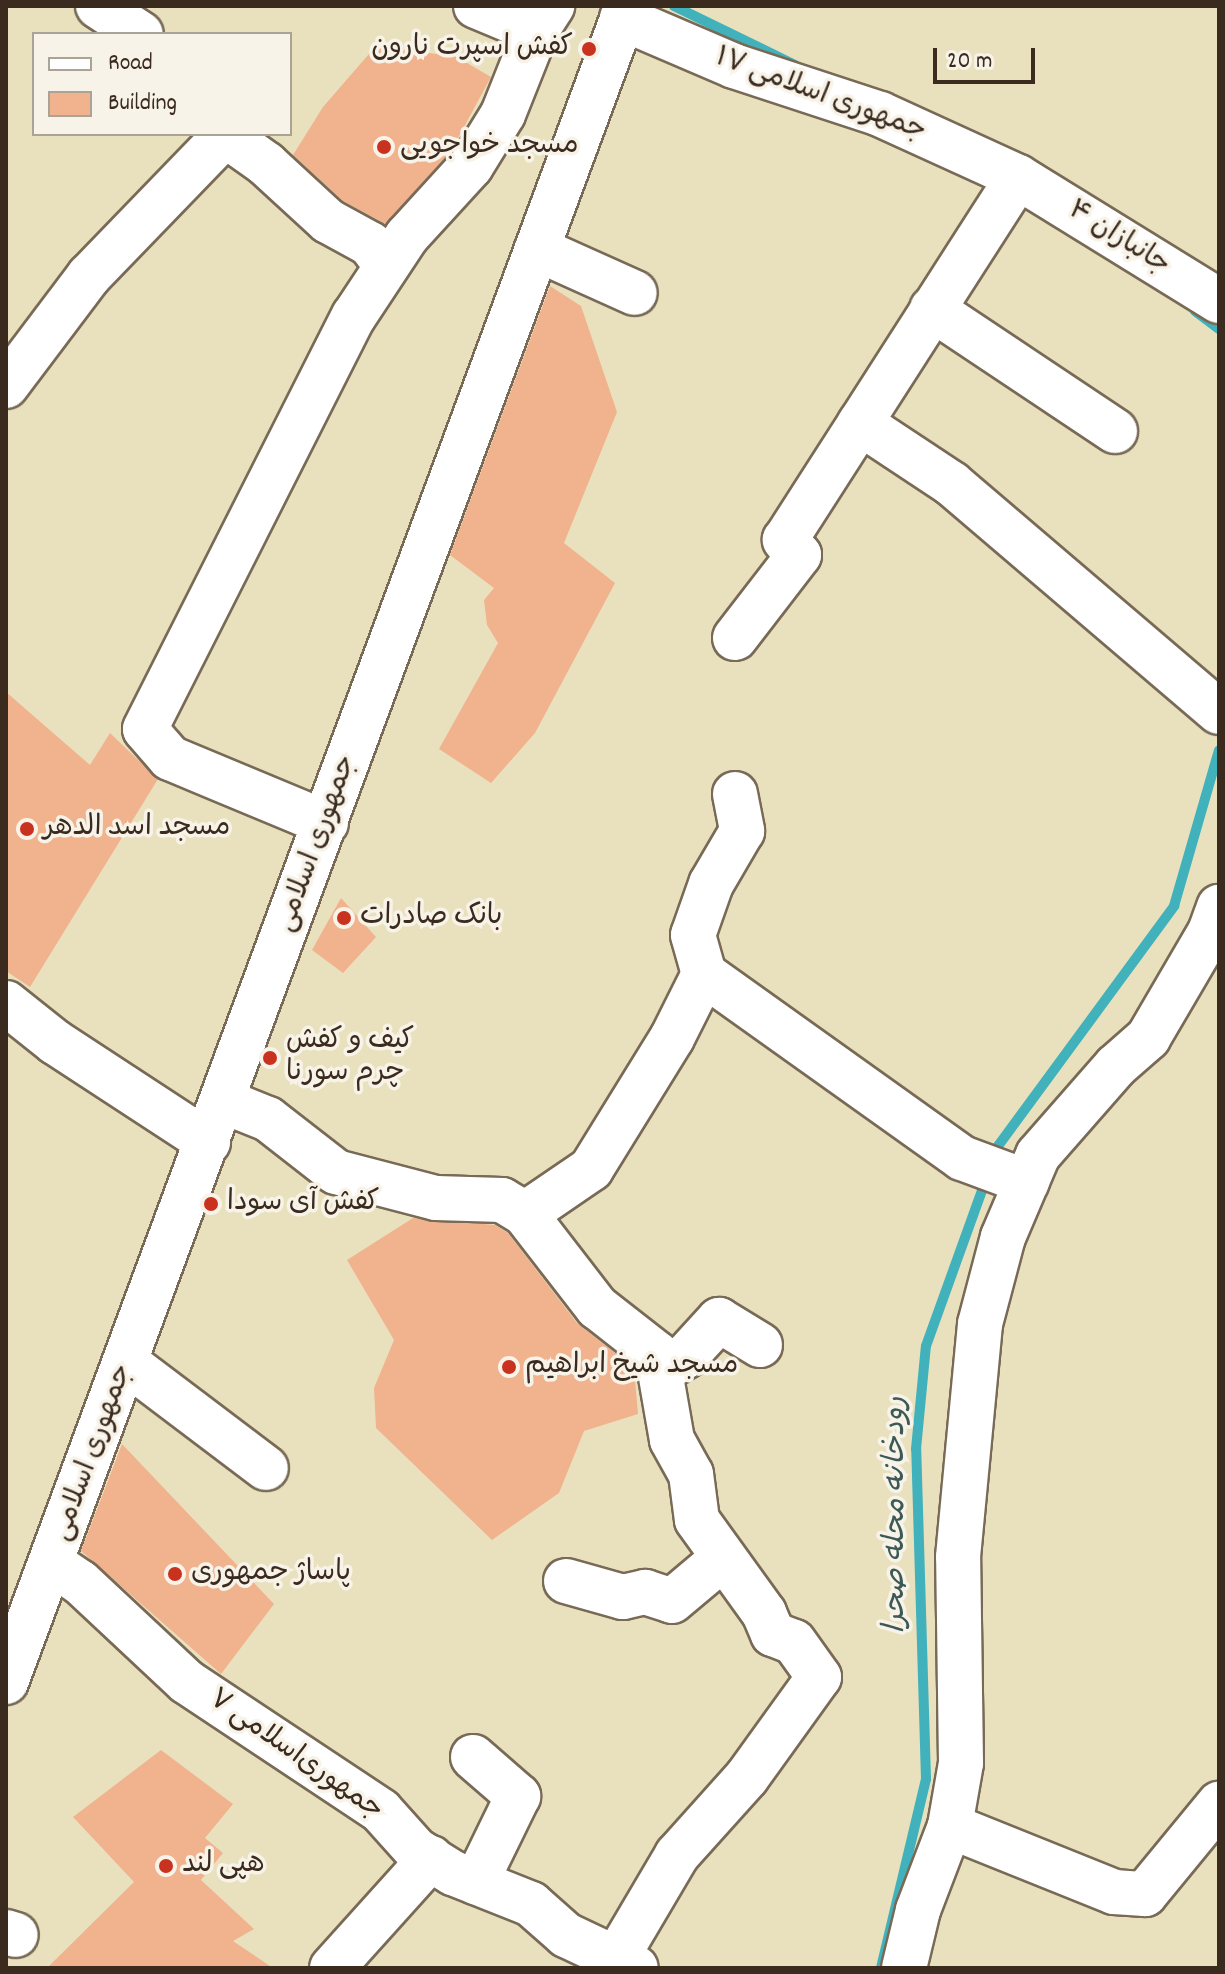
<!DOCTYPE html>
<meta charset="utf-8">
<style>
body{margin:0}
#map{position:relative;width:1225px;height:1974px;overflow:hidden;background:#e9e1be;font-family:Dekko,"Playpen Sans Arabic",sans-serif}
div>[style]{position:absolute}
.stream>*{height:10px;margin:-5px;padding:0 5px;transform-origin:5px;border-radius:5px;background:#41b1bb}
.building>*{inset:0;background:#f1b28e}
.roads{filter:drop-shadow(2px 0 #786a56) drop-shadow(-2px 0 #786a56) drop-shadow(0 2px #786a56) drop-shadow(0 -2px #786a56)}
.minor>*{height:44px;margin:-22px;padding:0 22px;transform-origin:22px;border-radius:22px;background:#fff}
.dots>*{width:22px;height:22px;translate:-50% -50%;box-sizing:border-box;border:4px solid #f7f3e8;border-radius:50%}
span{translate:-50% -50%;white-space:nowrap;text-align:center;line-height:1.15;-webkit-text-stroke:7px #f7f3e8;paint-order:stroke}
.poi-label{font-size:28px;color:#3b2a1e}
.right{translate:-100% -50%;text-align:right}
.left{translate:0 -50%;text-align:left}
.street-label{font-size:28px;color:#3b2a1e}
.water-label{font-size:30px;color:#3d5955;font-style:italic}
.frame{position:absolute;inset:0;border:8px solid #3b2a1e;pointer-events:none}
.legend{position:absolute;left:32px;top:32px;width:260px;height:104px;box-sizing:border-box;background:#f7f3e8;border:2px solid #aca397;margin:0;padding:10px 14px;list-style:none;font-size:24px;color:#3b2a1e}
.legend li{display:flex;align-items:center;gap:16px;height:40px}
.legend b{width:40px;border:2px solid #aca397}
.scale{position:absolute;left:933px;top:48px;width:102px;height:36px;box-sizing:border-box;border:4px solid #3b2a1e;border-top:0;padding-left:10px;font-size:24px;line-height:28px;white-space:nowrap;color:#3b2a1e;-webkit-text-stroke:6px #f7f3e8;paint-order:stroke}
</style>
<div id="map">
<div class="stream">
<i style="left:674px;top:6px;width:135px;rotate:26deg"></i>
<i style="left:1195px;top:311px;width:30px;rotate:37deg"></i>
<i style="left:993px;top:1160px;width:15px;rotate:-70deg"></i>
<i style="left:998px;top:1146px;width:298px;rotate:-53.7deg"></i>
<i style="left:1174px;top:906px;width:162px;rotate:-73.9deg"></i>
<i style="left:881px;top:1968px;width:194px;rotate:-76.6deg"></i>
<i style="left:926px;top:1779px;width:330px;rotate:-91.7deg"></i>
<i style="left:916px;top:1449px;width:103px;rotate:-84.5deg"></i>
<i style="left:926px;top:1346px;width:177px;rotate:-70.2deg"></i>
</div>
<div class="building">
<i style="clip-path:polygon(375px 47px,455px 56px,491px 77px,451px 151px,385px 224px,343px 201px,293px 155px,323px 107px)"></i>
<i style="clip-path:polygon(550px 286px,581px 306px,617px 412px,564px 543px,615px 583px,535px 733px,491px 783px,439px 749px,498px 643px,487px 625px,484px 600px,494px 588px,450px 555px)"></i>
<i style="clip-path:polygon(6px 692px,90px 765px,110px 733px,158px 779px,30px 987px,6px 971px)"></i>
<i style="clip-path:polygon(341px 898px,376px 937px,343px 973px,312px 950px)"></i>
<i style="clip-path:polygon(413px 1218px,495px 1225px,508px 1233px,577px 1323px,634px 1368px,638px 1414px,584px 1431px,559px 1493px,492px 1540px,376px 1428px,374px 1388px,394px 1340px,347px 1260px)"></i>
<i style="clip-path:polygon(122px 1444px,274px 1604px,221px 1674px,81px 1551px)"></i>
<i style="clip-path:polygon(161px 1750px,233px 1804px,205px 1838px,223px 1853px,201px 1880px,254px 1929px,233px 1941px,273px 1968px,47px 1968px,134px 1882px,73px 1817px)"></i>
</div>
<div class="roads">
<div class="minor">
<i style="left:98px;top:6px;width:51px;rotate:33.1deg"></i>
<i style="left:476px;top:6px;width:65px;rotate:22.6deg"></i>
<i style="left:622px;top:18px;width:122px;rotate:23.2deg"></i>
<i style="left:734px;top:66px;width:154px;rotate:18.2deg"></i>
<i style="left:880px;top:114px;width:152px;rotate:24.5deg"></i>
<i style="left:1018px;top:177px;width:236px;rotate:31.7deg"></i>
<i style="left:224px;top:134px;width:52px;rotate:35.5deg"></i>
<i style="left:266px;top:164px;width:84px;rotate:42.6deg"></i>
<i style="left:328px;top:221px;width:48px;rotate:28.7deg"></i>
<i style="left:370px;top:244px;width:26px;rotate:53deg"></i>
<i style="left:537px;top:249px;width:107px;rotate:24.2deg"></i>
<i style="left:932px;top:309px;width:220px;rotate:33.7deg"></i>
<i style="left:6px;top:386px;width:138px;rotate:-53deg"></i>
<i style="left:89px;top:276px;width:196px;rotate:-46deg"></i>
<i style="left:860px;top:423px;width:110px;rotate:33.5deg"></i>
<i style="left:952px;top:484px;width:351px;rotate:40.5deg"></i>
<i style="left:735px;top:638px;width:105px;rotate:-52.4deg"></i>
<i style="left:799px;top:555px;width:21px;rotate:-133deg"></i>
<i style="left:785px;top:540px;width:431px;rotate:-57.3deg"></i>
<i style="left:735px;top:794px;width:38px;rotate:79deg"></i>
<i style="left:742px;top:831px;width:61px;rotate:120.3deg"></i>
<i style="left:711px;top:884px;width:54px;rotate:109.4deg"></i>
<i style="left:693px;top:935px;width:41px;rotate:74.2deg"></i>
<i style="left:704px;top:974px;width:317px;rotate:35.5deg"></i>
<i style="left:962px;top:1158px;width:69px;rotate:20.3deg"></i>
<i style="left:326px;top:823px;width:169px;rotate:-157.4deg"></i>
<i style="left:170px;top:758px;width:38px;rotate:-131deg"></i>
<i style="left:145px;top:729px;width:463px;rotate:-63.2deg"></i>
<i style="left:354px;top:316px;width:96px;rotate:-56.5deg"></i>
<i style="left:407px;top:236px;width:95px;rotate:-47.6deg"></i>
<i style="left:471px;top:166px;width:61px;rotate:-58.4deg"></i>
<i style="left:503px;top:114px;width:89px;rotate:-68.3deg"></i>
<i style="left:536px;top:31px;width:30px;rotate:-57deg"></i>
<i style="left:6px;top:1003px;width:63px;rotate:38.5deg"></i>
<i style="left:55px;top:1042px;width:183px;rotate:33.2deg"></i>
<i style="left:223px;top:1101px;width:48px;rotate:21.8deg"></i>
<i style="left:268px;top:1119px;width:86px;rotate:37.9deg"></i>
<i style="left:336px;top:1172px;width:103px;rotate:14.6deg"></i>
<i style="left:436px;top:1198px;width:66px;rotate:1.7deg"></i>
<i style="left:502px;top:1200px;width:27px;rotate:31deg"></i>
<i style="left:525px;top:1214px;width:80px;rotate:-34.3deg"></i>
<i style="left:591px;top:1169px;width:154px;rotate:-58.3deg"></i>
<i style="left:672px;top:1038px;width:72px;rotate:-63.4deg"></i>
<i style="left:525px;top:1214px;width:118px;rotate:52.3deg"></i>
<i style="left:597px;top:1307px;width:76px;rotate:38.1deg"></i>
<i style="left:657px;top:1354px;width:87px;rotate:80.1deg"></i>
<i style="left:672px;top:1440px;width:39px;rotate:61deg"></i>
<i style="left:691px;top:1474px;width:46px;rotate:82.6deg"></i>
<i style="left:697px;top:1520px;width:115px;rotate:54.2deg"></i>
<i style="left:764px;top:1613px;width:23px;rotate:67deg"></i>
<i style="left:773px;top:1634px;width:22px;rotate:21deg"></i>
<i style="left:794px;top:1642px;width:43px;rotate:54.5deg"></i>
<i style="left:819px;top:1677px;width:123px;rotate:125.8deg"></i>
<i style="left:747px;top:1777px;width:105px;rotate:131.9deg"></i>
<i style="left:677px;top:1855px;width:118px;rotate:120.5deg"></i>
<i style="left:127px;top:1363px;width:174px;rotate:37.1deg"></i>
<i style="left:660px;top:1372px;width:31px;rotate:-32deg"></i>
<i style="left:686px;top:1356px;width:49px;rotate:-47.5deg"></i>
<i style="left:719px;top:1320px;width:48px;rotate:31.4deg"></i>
<i style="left:53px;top:1564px;width:32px;rotate:34deg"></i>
<i style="left:80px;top:1582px;width:146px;rotate:43.1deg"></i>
<i style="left:187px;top:1682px;width:233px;rotate:33.6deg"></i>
<i style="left:381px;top:1811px;width:52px;rotate:48.1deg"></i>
<i style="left:416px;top:1850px;width:44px;rotate:31.9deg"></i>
<i style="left:453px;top:1873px;width:84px;rotate:21.7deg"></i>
<i style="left:531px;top:1904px;width:47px;rotate:41.5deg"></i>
<i style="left:566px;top:1935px;width:77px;rotate:25.2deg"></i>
<i style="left:566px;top:1581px;width:59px;rotate:15.7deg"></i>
<i style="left:623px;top:1597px;width:23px;rotate:-13deg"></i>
<i style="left:645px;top:1592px;width:28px;rotate:18deg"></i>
<i style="left:672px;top:1601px;width:65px;rotate:-40deg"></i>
<i style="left:6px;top:1682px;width:1787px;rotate:-69.67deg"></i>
<i style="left:473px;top:1757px;width:60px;rotate:40.9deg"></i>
<i style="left:518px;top:1796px;width:96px;rotate:116deg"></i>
<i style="left:950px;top:1826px;width:177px;rotate:21.9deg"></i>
<i style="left:1114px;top:1892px;width:31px;rotate:4deg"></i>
<i style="left:1145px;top:1894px;width:117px;rotate:-50.6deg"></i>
<i style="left:6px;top:1932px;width:10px;rotate:17deg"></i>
<i style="left:332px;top:1968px;width:148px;rotate:-48deg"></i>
<i style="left:904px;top:1968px;width:60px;rotate:-76.4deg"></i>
<i style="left:918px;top:1910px;width:90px;rotate:-69.1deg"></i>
<i style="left:950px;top:1826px;width:64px;rotate:-80.1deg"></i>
<i style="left:961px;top:1763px;width:206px;rotate:-90.8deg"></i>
<i style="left:958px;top:1557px;width:234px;rotate:-84.6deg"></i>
<i style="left:980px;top:1324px;width:90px;rotate:-75.2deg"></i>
<i style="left:1003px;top:1237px;width:89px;rotate:-66.9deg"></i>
<i style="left:1038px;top:1155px;width:118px;rotate:-48.8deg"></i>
<i style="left:1116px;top:1066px;width:43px;rotate:-41.2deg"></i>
<i style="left:1148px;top:1038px;width:123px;rotate:-59.7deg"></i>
<i style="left:1210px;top:932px;width:27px;rotate:-70deg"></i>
</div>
</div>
<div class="dots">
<i style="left:589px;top:49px;background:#c8321e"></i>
<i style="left:384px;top:147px;background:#c8321e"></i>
<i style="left:27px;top:829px;background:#c8321e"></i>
<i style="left:344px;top:918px;background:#c8321e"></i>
<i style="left:270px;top:1058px;background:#c8321e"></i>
<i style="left:211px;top:1204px;background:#c8321e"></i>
<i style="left:509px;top:1367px;background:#c8321e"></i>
<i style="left:175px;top:1574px;background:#c8321e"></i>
<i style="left:166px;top:1866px;background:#c8321e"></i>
</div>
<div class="poi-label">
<span class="right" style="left:573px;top:49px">کفش اسپرت نارون</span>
<span class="left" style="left:400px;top:147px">مسجد خواجویی</span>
<span class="left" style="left:43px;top:829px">مسجد اسد الدهر</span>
<span class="left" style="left:360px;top:918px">بانک صادرات</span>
<span class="left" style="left:286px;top:1058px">کیف و کفش<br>چرم سورنا</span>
<span class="left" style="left:227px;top:1204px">کفش آی سودا</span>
<span class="left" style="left:525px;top:1367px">مسجد شیخ ابراهیم</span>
<span class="left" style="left:191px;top:1574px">پاساژ جمهوری</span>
<span class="left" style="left:182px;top:1866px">هپی لند</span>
</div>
<div class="street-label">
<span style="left:820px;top:96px;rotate:20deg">جمهوری اسلامی ۱۷</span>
<span style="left:1118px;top:239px;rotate:32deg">جانبازان ۴</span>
<span style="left:318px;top:844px;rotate:-70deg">جمهوری اسلامی</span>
<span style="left:94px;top:1453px;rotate:-70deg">جمهوری اسلامی</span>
<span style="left:295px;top:1756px;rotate:35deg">جمهوری‌اسلامی ۷</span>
</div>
<div class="water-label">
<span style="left:898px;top:1515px;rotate:-90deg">رودخانه محله صحرا</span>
</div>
<div class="frame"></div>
<ul class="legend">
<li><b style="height:10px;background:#fff"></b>Road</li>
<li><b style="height:22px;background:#f1b28e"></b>Building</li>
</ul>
<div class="scale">20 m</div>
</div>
